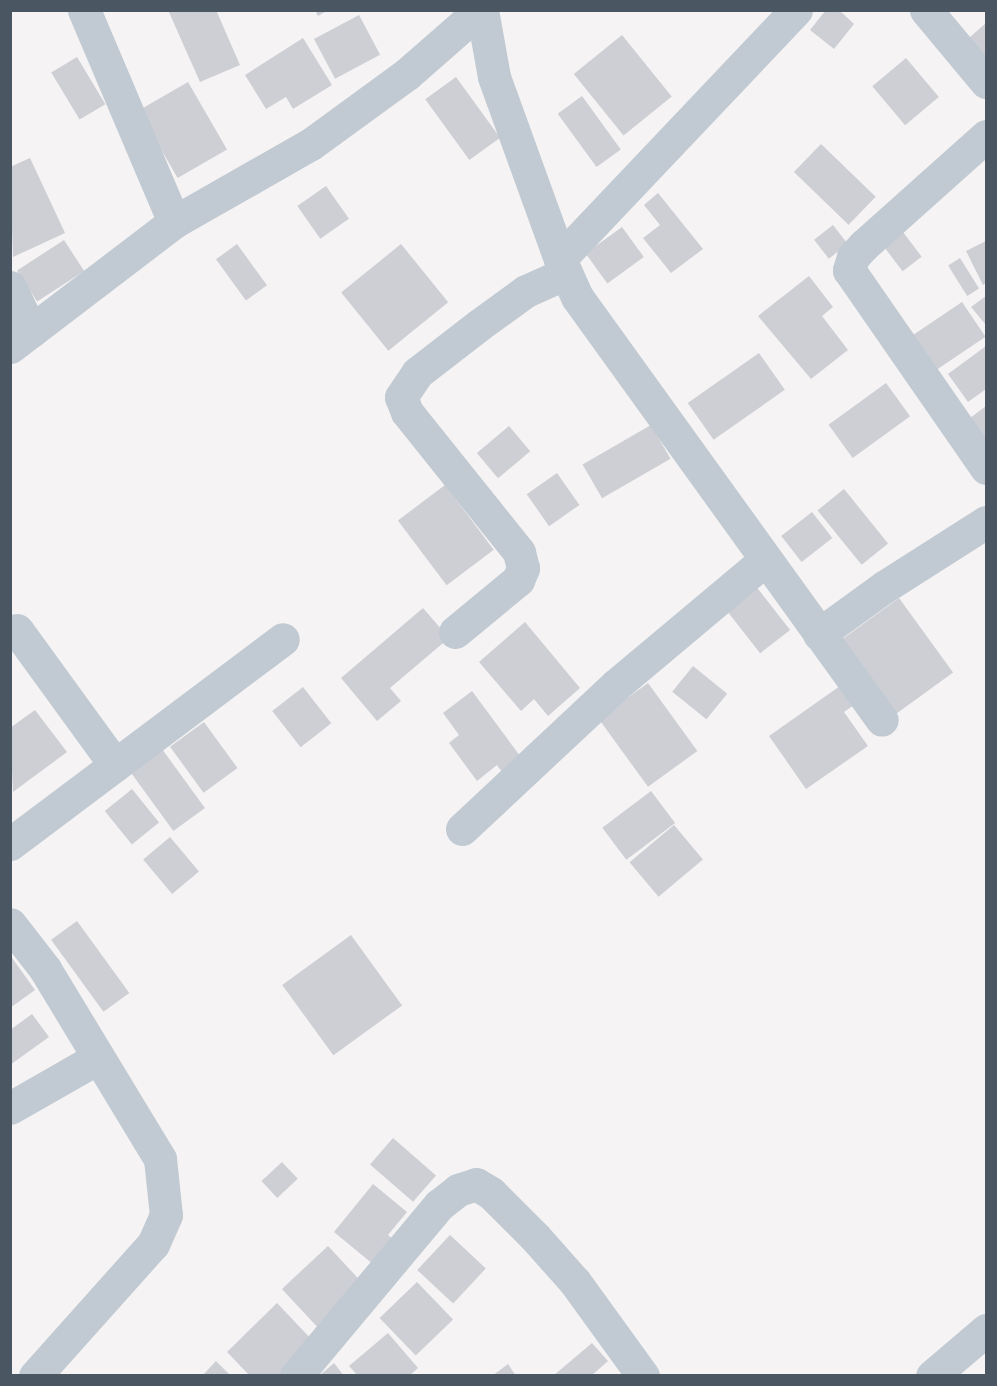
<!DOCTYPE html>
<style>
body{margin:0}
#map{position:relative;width:997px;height:1386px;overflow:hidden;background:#f5f3f3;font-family:Montserrat,sans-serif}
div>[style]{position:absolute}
.building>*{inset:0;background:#cdcfd5;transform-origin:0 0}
.minor>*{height:33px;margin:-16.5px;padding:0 16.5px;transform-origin:16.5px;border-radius:16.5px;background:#c1cad2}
span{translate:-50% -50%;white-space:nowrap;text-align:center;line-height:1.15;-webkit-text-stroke:5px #fff;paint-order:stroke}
.frame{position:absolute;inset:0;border:12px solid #4a5661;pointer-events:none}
</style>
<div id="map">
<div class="building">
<i style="clip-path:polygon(168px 10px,216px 10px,240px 65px,200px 82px)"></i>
<i style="clip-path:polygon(315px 10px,328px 10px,318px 16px)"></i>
<i style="clip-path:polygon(826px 10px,839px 10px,854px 24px,834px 49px,810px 30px)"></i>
<i style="left:359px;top:15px;width:45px;height:51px;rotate:62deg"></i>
<i style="clip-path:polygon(986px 23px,986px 58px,969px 38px)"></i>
<i style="left:622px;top:35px;width:79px;height:62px;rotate:51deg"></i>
<i style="clip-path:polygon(303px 38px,332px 85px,293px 109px,286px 97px,266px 109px,245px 75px)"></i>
<i style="left:77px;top:57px;width:55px;height:30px;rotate:59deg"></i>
<i style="left:906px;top:58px;width:51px;height:44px;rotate:50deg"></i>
<i style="left:456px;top:77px;width:75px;height:38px;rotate:54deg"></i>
<i style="left:188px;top:82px;width:78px;height:57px;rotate:60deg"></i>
<i style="left:582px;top:96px;width:66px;height:30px;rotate:54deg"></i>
<i style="left:821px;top:144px;width:76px;height:39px;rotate:44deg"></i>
<i style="clip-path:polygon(30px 158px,65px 233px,13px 257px,10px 167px)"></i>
<i style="left:326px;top:186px;width:40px;height:35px;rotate:55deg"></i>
<i style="clip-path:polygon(658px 193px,703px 249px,671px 273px,643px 238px,660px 225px,644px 205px)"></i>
<i style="left:833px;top:225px;width:24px;height:24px;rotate:52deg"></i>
<i style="left:622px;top:227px;width:37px;height:45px;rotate:54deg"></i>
<i style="left:903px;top:232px;width:31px;height:24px;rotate:53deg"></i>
<i style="left:64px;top:240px;width:37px;height:56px;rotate:57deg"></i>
<i style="clip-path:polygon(986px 241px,986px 283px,983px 285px,966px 251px)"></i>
<i style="left:237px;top:244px;width:51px;height:26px;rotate:54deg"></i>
<i style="left:401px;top:244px;width:75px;height:77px;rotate:51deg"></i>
<i style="left:960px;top:258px;width:36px;height:14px;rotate:58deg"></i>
<i style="clip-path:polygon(809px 276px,833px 307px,822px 316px,848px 350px,811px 379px,758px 316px)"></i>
<i style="clip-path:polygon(986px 296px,986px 325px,971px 307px)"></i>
<i style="left:962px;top:302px;width:42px;height:59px;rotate:56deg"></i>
<i style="clip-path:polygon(986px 346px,986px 389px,968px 402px,948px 374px)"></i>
<i style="left:759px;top:353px;width:45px;height:87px;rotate:55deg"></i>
<i style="left:886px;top:383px;width:41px;height:71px;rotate:54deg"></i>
<i style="clip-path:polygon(986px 406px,986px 441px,970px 418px)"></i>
<i style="left:651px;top:425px;width:39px;height:79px;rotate:60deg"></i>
<i style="left:509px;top:426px;width:33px;height:42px;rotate:50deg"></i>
<i style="left:557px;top:473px;width:39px;height:37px;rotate:55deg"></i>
<i style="left:445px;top:485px;width:81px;height:59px;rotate:53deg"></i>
<i style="left:844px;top:489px;width:70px;height:34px;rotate:51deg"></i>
<i style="left:812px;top:512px;width:33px;height:39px;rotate:52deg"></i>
<i style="left:755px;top:585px;width:57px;height:38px;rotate:52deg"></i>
<i style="left:899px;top:598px;width:92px;height:72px;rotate:54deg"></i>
<i style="clip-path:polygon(423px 608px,449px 638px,390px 688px,401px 701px,377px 721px,341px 678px)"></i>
<i style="clip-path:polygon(525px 622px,580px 688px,548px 716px,534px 699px,521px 711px,479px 662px)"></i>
<i style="left:693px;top:666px;width:44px;height:33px;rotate:39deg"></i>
<i style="left:648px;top:683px;width:84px;height:61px;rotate:54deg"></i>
<i style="clip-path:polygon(840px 686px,854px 705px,844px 712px,868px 746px,806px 789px,769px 736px)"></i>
<i style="left:303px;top:687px;width:46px;height:39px;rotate:52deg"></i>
<i style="clip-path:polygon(472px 691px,526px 764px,507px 779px,497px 765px,477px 781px,449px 743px,459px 735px,443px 713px)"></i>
<i style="clip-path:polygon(35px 710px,67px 752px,13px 792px,10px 728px)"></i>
<i style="left:204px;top:722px;width:57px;height:42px;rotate:54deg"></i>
<i style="left:162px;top:749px;width:73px;height:39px;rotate:54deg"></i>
<i style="left:132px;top:789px;width:43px;height:35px;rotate:51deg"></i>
<i style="left:651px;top:791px;width:40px;height:61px;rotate:53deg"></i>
<i style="left:674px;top:825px;width:45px;height:58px;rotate:50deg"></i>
<i style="left:170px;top:837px;width:45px;height:35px;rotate:50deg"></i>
<i style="left:77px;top:921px;width:89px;height:32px;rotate:54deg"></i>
<i style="left:351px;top:935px;width:87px;height:85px;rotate:54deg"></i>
<i style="clip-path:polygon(10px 955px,35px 990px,10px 1008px)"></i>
<i style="clip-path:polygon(32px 1014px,49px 1037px,10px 1065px,10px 1030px)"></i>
<i style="left:393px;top:1138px;width:57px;height:35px;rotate:41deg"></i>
<i style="left:282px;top:1162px;width:23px;height:28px;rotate:47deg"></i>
<i style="clip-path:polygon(373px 1184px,407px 1212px,388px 1235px,394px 1240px,374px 1265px,334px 1232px)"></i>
<i style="left:450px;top:1235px;width:49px;height:48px;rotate:43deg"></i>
<i style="left:328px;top:1246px;width:54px;height:63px;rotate:47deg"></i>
<i style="left:417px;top:1282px;width:52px;height:52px;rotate:46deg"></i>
<i style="clip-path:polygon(277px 1303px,314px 1342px,280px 1376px,250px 1376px,227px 1352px)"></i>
<i style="clip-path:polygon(388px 1333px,418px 1368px,409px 1376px,358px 1376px,349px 1366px)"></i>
<i style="clip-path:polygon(592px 1343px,608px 1361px,591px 1376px,553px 1376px)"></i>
<i style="clip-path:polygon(216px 1361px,231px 1376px,202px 1376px)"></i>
<i style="clip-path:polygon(334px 1363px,344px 1376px,319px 1376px)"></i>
<i style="clip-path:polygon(508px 1364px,516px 1376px,492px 1376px)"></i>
</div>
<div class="minor">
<i style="left:84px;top:10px;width:230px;rotate:67deg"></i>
<i style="left:482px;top:10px;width:68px;rotate:79.8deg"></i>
<i style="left:494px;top:77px;width:194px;rotate:70.1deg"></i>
<i style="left:796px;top:10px;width:343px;rotate:133.5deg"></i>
<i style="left:560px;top:259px;width:42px;rotate:65.9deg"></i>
<i style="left:577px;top:297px;width:521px;rotate:54.21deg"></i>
<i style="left:926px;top:10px;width:94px;rotate:50.2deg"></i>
<i style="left:986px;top:136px;width:164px;rotate:138.2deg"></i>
<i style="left:864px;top:245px;width:16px;rotate:133deg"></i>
<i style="left:853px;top:257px;width:14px;rotate:107deg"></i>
<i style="left:849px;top:270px;width:241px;rotate:55.3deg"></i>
<i style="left:10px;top:287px;width:49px;rotate:64.5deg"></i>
<i style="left:10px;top:347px;width:206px;rotate:-37.3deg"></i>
<i style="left:174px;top:222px;width:158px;rotate:-29.7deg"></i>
<i style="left:311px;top:144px;width:119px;rotate:-36.1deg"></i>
<i style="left:407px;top:74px;width:97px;rotate:-41.2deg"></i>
<i style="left:17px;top:630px;width:167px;rotate:54deg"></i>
<i style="left:455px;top:632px;width:82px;rotate:-39.5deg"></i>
<i style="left:518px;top:580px;width:13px;rotate:-67deg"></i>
<i style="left:523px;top:568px;width:16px;rotate:-104deg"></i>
<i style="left:519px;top:552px;width:179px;rotate:-128.7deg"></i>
<i style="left:407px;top:412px;width:16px;rotate:-112deg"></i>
<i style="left:401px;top:397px;width:29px;rotate:-56deg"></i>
<i style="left:417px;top:373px;width:78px;rotate:-37.7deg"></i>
<i style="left:479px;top:325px;width:58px;rotate:-35.9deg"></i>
<i style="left:526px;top:291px;width:42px;rotate:-24.1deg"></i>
<i style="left:819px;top:634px;width:80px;rotate:-35.9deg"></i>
<i style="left:884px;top:587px;width:121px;rotate:-32.5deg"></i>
<i style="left:462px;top:829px;width:211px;rotate:-43.1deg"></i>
<i style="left:616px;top:685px;width:194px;rotate:-40deg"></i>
<i style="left:10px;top:844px;width:341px;rotate:-36.9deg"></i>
<i style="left:10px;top:924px;width:57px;rotate:52.1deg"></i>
<i style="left:45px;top:969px;width:222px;rotate:58.8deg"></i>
<i style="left:160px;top:1159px;width:56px;rotate:83.9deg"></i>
<i style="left:166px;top:1215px;width:32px;rotate:114deg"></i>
<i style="left:153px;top:1244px;width:177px;rotate:131.8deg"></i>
<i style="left:10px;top:1108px;width:99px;rotate:-29.7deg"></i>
<i style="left:296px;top:1376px;width:223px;rotate:-50.1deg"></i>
<i style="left:439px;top:1205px;width:24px;rotate:-38deg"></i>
<i style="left:458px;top:1190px;width:19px;rotate:-18deg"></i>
<i style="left:476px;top:1184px;width:17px;rotate:31deg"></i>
<i style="left:491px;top:1193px;width:62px;rotate:45deg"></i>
<i style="left:535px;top:1237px;width:60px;rotate:48.4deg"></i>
<i style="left:575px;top:1282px;width:116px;rotate:54.1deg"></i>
<i style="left:932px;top:1376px;width:71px;rotate:-40.4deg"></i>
</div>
<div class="frame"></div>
</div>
